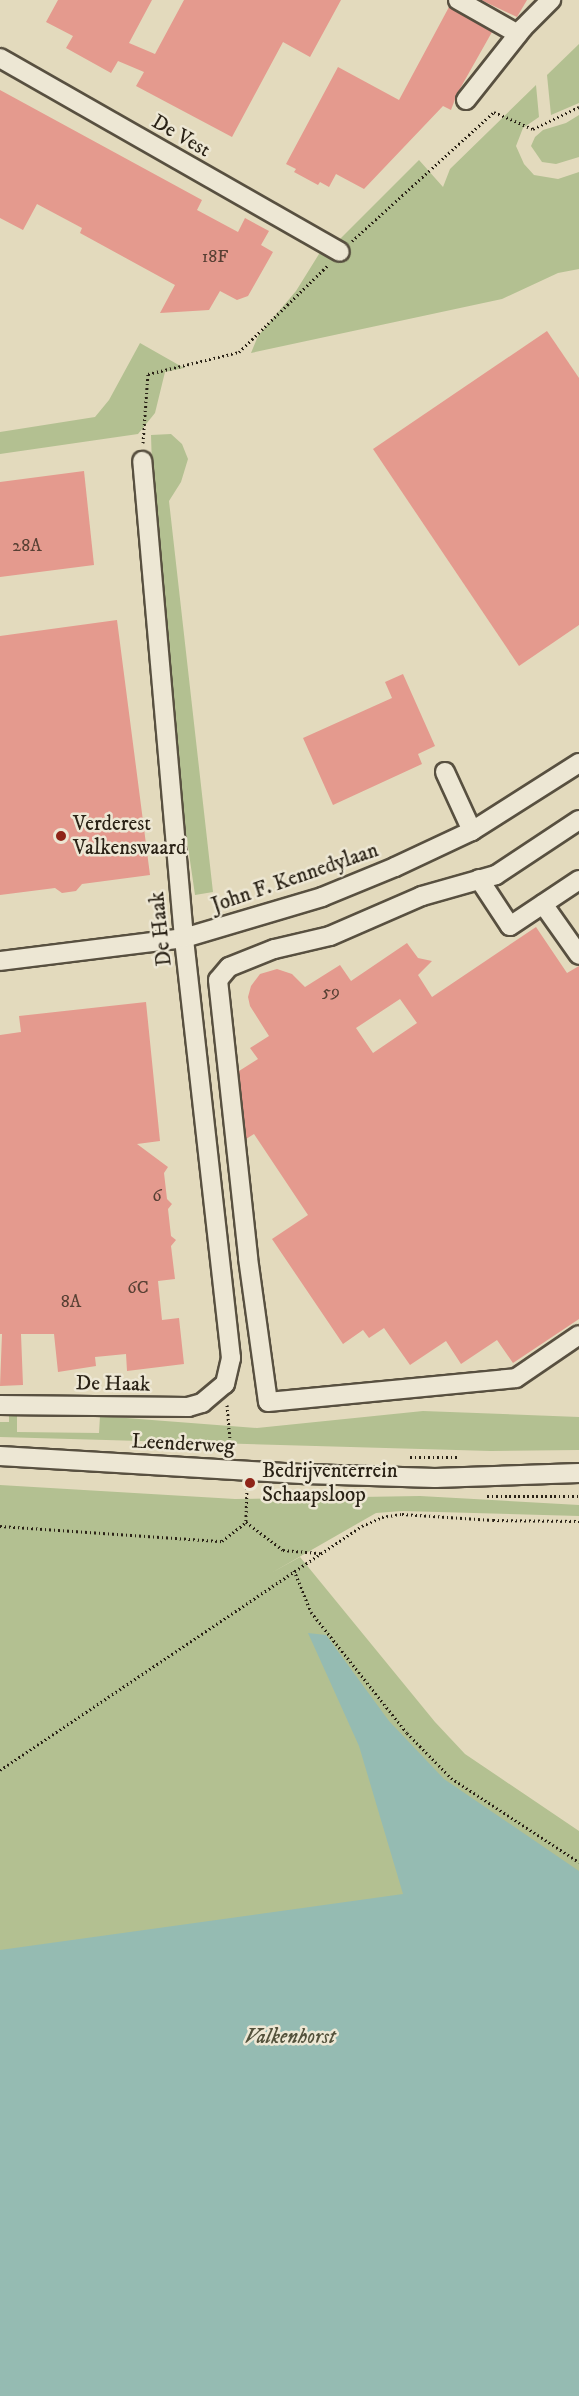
<!DOCTYPE html>
<style>
body{margin:0}
#map{position:relative;width:579px;height:2396px;overflow:hidden;background:#e3dabd;font-family:"IM FELL DW Pica",serif}
div>[style]{position:absolute}
.green>*{inset:0;background:#b3c091}
.water>*{inset:0;background:#95bbb2}
.building>*{inset:0;background:#e49a8e}
.path>*{height:3px;margin-top:-1.5px;transform-origin:0;background:repeating-linear-gradient(90deg,#2a2216 0 1.5px,transparent 0 4.5px)}
.roads{filter:drop-shadow(2px 0 #585040) drop-shadow(-2px 0 #585040) drop-shadow(0 2px #585040) drop-shadow(0 -2px #585040)}
.minor>*{height:18px;margin:-9px;padding:0 9px;transform-origin:9px;border-radius:9px;background:#ede7d4}
.dots>*{width:16px;height:16px;translate:-50% -50%;box-sizing:border-box;border:3px solid #ede7d4;border-radius:50%}
span{translate:-50% -50%;white-space:nowrap;text-align:center;line-height:1.15;-webkit-text-stroke:5px #ede7d4;paint-order:stroke}
.number-label{font-size:18px;color:#584034}
.number-label span{-webkit-text-stroke-width:0}
.street-label{font-size:21px;color:#2a2216}
.poi-label{font-size:21px;color:#2a2216}
.left{translate:0 -50%;text-align:left}
.park-label{font-size:21px;color:#53513b;font-style:italic}
</style>
<div id="map">
<div class="green">
<i style="clip-path:polygon(579px 44px,579px 103px,551px 115px,547px 75px)"></i>
<i style="clip-path:polygon(536px 85px,539px 117px,523px 128px,516px 146px,524px 164px,534px 175px,558px 179px,579px 172px,579px 269px,558px 273px,502px 299px,251px 353px,258px 336px,296px 291px,319px 254px,337px 242px,419px 160px,443px 187px,450px 169px)"></i>
<i style="clip-path:polygon(579px 115px,579px 157px,556px 164px,542px 162px,531px 146px,535px 137px,543px 130px,566px 123px)"></i>
<i style="clip-path:polygon(140px 343px,184px 368px,165px 372px,155px 413px,138px 434px,0 454px,0 432px,95px 417px,109px 400px)"></i>
<i style="clip-path:polygon(171px 434px,182px 444px,188px 459px,181px 482px,169px 501px,213px 892px,195px 895px,186px 833px,153px 499px,151px 435px)"></i>
<i style="clip-path:polygon(423px 1411px,579px 1417px,579px 1450px,491px 1451px,0 1437px,0 1422px,9px 1422px,9px 1415px,17px 1415px,17px 1432px,99px 1433px,100px 1416px,257px 1428px)"></i>
<i style="clip-path:polygon(0 1485px,235px 1499px,420px 1496px,579px 1505px,579px 1516px,402px 1511px,376px 1513px,273px 1572px,300px 1557px,435px 1722px,465px 1754px,579px 1831px,579px 2396px,0 2396px)"></i>
</div>
<div class="water">
<i style="clip-path:polygon(308px 1633px,326px 1635px,389px 1721px,444px 1779px,579px 1871px,579px 2396px,0 2396px,0 1950px,403px 1894px,359px 1746px)"></i>
</div>
<div class="building">
<i style="clip-path:polygon(58px 0,152px 0,129px 43px,155px 54px,184px 0,341px 0,310px 57px,283px 42px,232px 137px,136px 86px,144px 72px,118px 61px,111px 73px,66px 48px,73px 36px,46px 22px)"></i>
<i style="clip-path:polygon(481px 0,527px 0,517px 17px)"></i>
<i style="clip-path:polygon(449px 7px,492px 32px,457px 94px,451px 110px,443px 106px,364px 189px,336px 174px,329px 187px,320px 182px,318px 185px,294px 172px,296px 169px,286px 164px,338px 67px,399px 100px)"></i>
<i style="clip-path:polygon(0 90px,202px 200px,197px 210px,238px 232px,245px 218px,269px 231px,261px 245px,273px 252px,248px 296px,237px 300px,220px 291px,209px 310px,160px 313px,175px 285px,80px 233px,82px 228px,37px 204px,23px 230px,0 218px)"></i>
<i style="clip-path:polygon(547px 331px,579px 378px,579px 625px,519px 666px,373px 449px)"></i>
<i style="clip-path:polygon(84px 471px,94px 565px,0 577px,0 482px)"></i>
<i style="clip-path:polygon(117px 620px,150px 875px,82px 884px,76px 891px,62px 893px,55px 888px,0 895px,0 636px)"></i>
<i style="clip-path:polygon(403px 674px,435px 746px,418px 754px,422px 764px,333px 805px,303px 738px,392px 698px,385px 682px)"></i>
<i style="clip-path:polygon(evenodd,536px 927px,567px 973px,579px 966px,579px 1319px,513px 1363px,497px 1340px,461px 1364px,446px 1341px,410px 1365px,384px 1328px,369px 1338px,363px 1330px,343px 1344px,272px 1239px,308px 1215px,254px 1134px,246px 1139px,239px 1071px,258px 1059px,250px 1048px,269px 1036px,250px 1006px,248px 997px,251px 986px,260px 974px,277px 969px,292px 974px,305px 987px,340px 965px,351px 981px,407px 943px,418px 958px,432px 961px,418px 975px,432px 997px,536px 927px,400px 999px,417px 1023px,373px 1053px,356px 1028px,400px 999px)"></i>
<i style="clip-path:polygon(146px 1002px,160px 1141px,137px 1144px,168px 1167px,164px 1173px,167px 1199px,172px 1204px,168px 1209px,171px 1236px,176px 1240px,171px 1246px,175px 1279px,158px 1281px,162px 1320px,179px 1318px,184px 1364px,127px 1371px,126px 1354px,95px 1357px,96px 1366px,58px 1372px,54px 1334px,21px 1334px,23px 1385px,0 1386px,2px 1334px,0 1334px,0 1035px,21px 1032px,19px 1016px)"></i>
</div>
<div class="path">
<i style="left:352px;top:241px;width:192px;rotate:-42.3deg"></i>
<i style="left:494px;top:112px;width:43px;rotate:23.6deg"></i>
<i style="left:533px;top:129px;width:51px;rotate:-25.6deg"></i>
<i style="left:143px;top:443px;width:69px;rotate:-85.9deg"></i>
<i style="left:148px;top:374px;width:94px;rotate:-13.6deg"></i>
<i style="left:239px;top:352px;width:124px;rotate:-44.3deg"></i>
<i style="left:227px;top:1405px;width:47px;rotate:85.1deg"></i>
<i style="left:410px;top:1457px;width:47px"></i>
<i style="left:247px;top:1488px;width:34px;rotate:92deg"></i>
<i style="left:246px;top:1522px;width:46px;rotate:37.1deg"></i>
<i style="left:283px;top:1550px;width:38px;rotate:5deg"></i>
<i style="left:487px;top:1496px;width:92px"></i>
<i style="left:0;top:1526px;width:223px;rotate:3.9deg"></i>
<i style="left:222px;top:1541px;width:31px;rotate:-38deg"></i>
<i style="left:294px;top:1570px;width:45px;rotate:68deg"></i>
<i style="left:311px;top:1612px;width:154px;rotate:51.6deg"></i>
<i style="left:407px;top:1733px;width:63px;rotate:45.6deg"></i>
<i style="left:451px;top:1778px;width:153px;rotate:33.3deg"></i>
<i style="left:0;top:1770px;width:437px;rotate:-34deg"></i>
<i style="left:362px;top:1526px;width:22px;rotate:-24deg"></i>
<i style="left:382px;top:1517px;width:20px;rotate:-9deg"></i>
<i style="left:402px;top:1514px;width:91px;rotate:3.8deg"></i>
<i style="left:493px;top:1520px;width:86px;rotate:0.7deg"></i>
</div>
<div class="roads">
<div class="minor">
<i style="left:458px;top:0;width:69px;rotate:29.5deg"></i>
<i style="left:0;top:58px;width:391px;rotate:29.7deg"></i>
<i style="left:466px;top:100px;width:92px;rotate:-51.6deg"></i>
<i style="left:523px;top:28px;width:40px;rotate:-45deg"></i>
<i style="left:445px;top:772px;width:65px;rotate:65.4deg"></i>
<i style="left:579px;top:820px;width:100px;rotate:146.5deg"></i>
<i style="left:496px;top:875px;width:77px;rotate:164.2deg"></i>
<i style="left:422px;top:896px;width:100px;rotate:156.5deg"></i>
<i style="left:330px;top:936px;width:57px;rotate:166.9deg"></i>
<i style="left:274px;top:949px;width:48px;rotate:158.2deg"></i>
<i style="left:229px;top:967px;width:17px;rotate:130deg"></i>
<i style="left:218px;top:980px;width:280px;rotate:83.8deg"></i>
<i style="left:248px;top:1258px;width:145px;rotate:82.1deg"></i>
<i style="left:268px;top:1402px;width:249px;rotate:-5.5deg"></i>
<i style="left:516px;top:1378px;width:76px;rotate:-34.3deg"></i>
<i style="left:479px;top:879px;width:56px;rotate:56.6deg"></i>
<i style="left:510px;top:926px;width:83px;rotate:-33.7deg"></i>
<i style="left:543px;top:904px;width:62px;rotate:54.8deg"></i>
<i style="left:0;top:961px;width:185px;rotate:-7.1deg"></i>
<i style="left:184px;top:938px;width:144px;rotate:-16.5deg"></i>
<i style="left:322px;top:897px;width:79px;rotate:-22.3deg"></i>
<i style="left:395px;top:867px;width:85px;rotate:-25.1deg"></i>
<i style="left:472px;top:831px;width:127px;rotate:-32.4deg"></i>
<i style="left:0;top:1405px;width:188px;rotate:0.6deg"></i>
<i style="left:188px;top:1407px;width:15px;rotate:-16deg"></i>
<i style="left:202px;top:1403px;width:30px;rotate:-40deg"></i>
<i style="left:225px;top:1384px;width:27px;rotate:-77deg"></i>
<i style="left:231px;top:1358px;width:423px;rotate:-96.4deg"></i>
<i style="left:184px;top:938px;width:479px;rotate:-95deg"></i>
<i style="left:0;top:1456px;width:306px;rotate:3.4deg"></i>
<i style="left:305px;top:1474px;width:130px;rotate:1.8deg"></i>
<i style="left:435px;top:1478px;width:144px;rotate:-2deg"></i>
</div>
</div>
<div class="dots">
<i style="left:61px;top:836px;background:#8f2418"></i>
<i style="left:250px;top:1483px;background:#8f2418"></i>
</div>
<div class="number-label">
<span style="left:215px;top:257px">18F</span>
<span style="left:27px;top:546px">28A</span>
<span style="left:331px;top:992px">59</span>
<span style="left:157px;top:1196px">6</span>
<span style="left:138px;top:1288px">6C</span>
<span style="left:71px;top:1302px">8A</span>
</div>
<div class="street-label">
<span style="left:181px;top:136px;rotate:30deg">De Vest</span>
<span style="left:295px;top:878px;rotate:-19deg">John F. Kennedylaan</span>
<span style="left:161px;top:929px;rotate:-96deg">De Haak</span>
<span style="left:113px;top:1384px;rotate:1deg">De Haak</span>
<span style="left:183px;top:1444px;rotate:3deg">Leenderweg</span>
</div>
<div class="poi-label">
<span class="left" style="left:73px;top:836px">Verderest<br>Valkenswaard</span>
<span class="left" style="left:262px;top:1483px">Bedrijventerrein<br>Schaapsloop</span>
</div>
<div class="park-label">
<span style="left:290px;top:2037px">Valkenhorst</span>
</div>
</div>
